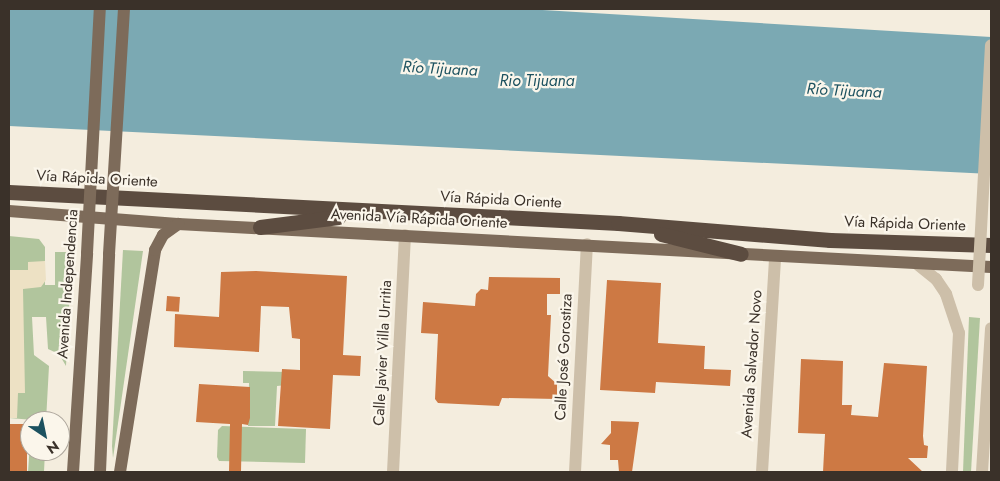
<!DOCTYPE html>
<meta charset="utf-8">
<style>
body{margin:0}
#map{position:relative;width:1000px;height:481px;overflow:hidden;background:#f4edde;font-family:Jost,sans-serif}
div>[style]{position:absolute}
.green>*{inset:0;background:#b1c59d}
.plaza>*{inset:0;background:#ede1c4}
.water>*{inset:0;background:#7ba9b3}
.building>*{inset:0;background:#cd7944;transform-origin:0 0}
.minor>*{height:12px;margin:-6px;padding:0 6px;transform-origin:6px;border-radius:6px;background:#cdbfa9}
.major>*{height:12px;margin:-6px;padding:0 6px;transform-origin:6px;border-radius:6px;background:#7d6b5a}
.highway>*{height:15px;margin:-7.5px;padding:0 7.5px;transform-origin:7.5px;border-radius:7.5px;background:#5c4c40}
.minor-bridge>*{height:12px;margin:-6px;padding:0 6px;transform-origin:6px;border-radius:6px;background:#cdbfa9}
.major-bridge>*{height:12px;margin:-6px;padding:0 6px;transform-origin:6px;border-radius:6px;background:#7d6b5a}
span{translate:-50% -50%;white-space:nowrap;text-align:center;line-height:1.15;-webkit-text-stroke:4.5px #fbf6eb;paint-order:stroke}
.street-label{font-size:15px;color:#3a3129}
.water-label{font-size:16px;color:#1c515f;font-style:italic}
.frame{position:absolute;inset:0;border:10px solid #3a3129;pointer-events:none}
.north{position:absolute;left:20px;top:411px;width:50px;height:50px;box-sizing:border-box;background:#fbf6eb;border:1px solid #aea79d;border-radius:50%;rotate:146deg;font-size:14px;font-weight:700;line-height:20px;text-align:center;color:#3a3129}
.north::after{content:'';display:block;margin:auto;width:18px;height:22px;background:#1c515f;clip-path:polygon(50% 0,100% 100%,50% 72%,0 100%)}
</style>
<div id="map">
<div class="green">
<i style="clip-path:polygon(9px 236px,39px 239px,45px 247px,45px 285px,55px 285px,55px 252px,72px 252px,66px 366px,59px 354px,48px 349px,46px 317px,32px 317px,34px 355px,49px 366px,46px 421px,9px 418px)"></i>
<i style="clip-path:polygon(123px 250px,143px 251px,113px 458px,112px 446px)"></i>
<i style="clip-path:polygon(969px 317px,980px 318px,971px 472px,963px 472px)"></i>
<i style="clip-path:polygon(243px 371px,287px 372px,287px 385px,277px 386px,275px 426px,248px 426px,249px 383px,243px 383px)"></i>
<i style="clip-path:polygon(222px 426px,306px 429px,305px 463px,219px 461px,217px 457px,218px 430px)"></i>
<i style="clip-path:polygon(30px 443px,30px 451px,45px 451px,44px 472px,28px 472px)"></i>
</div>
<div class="plaza">
<i style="clip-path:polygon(45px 261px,46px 280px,41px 287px,23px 289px,25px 393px,18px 393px,17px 418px,9px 418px,9px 270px,28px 270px,28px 262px)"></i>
</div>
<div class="water">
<i style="clip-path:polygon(9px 9px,526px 9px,991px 37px,991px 174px,9px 126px)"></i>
</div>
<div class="building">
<i style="clip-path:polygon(256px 271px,347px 276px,343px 355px,361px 356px,360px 376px,333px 375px,330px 429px,278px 426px,282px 369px,300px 370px,300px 339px,292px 338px,289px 307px,261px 306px,259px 352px,174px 347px,175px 314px,219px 317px,221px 272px)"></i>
<i style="clip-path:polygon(489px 277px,560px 278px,560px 294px,547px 294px,547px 315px,551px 315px,548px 376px,557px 384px,557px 399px,502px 398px,499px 406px,438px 403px,435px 399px,438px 334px,421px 333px,423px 302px,475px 306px,476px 294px,481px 289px,488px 290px)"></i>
<i style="clip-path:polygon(607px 280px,661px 283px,658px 343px,705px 346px,704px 369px,731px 370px,730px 386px,656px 382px,655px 393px,600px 390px)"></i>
<i style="left:167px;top:296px;width:13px;height:15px;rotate:4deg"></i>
<i style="clip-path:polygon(801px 359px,843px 361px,842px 405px,852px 405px,851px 415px,878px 417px,884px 363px,927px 366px,923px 436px,924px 445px,928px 446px,927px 458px,908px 458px,923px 472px,823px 472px,825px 434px,798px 433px)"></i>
<i style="clip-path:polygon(199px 384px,250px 387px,250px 418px,248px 425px,242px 424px,241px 472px,229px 472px,230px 424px,196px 422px)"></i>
<i style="clip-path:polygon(611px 421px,639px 422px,632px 472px,619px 472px,618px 460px,610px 460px,610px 445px,601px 444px,611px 433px)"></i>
<i style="left:9px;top:424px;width:18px;height:48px"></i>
</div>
<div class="minor">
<i style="left:916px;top:263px;width:26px;rotate:39deg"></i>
<i style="left:936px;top:279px;width:18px;rotate:56deg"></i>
<i style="left:946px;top:294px;width:41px;rotate:71.6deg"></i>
<i style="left:959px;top:333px;width:139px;rotate:92.9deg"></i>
<i style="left:393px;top:472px;width:237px;rotate:-87.1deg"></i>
<i style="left:575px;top:472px;width:228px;rotate:-87deg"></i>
<i style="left:762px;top:472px;width:215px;rotate:-86.5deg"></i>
<i style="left:982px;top:472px;width:144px;rotate:-86.4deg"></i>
</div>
<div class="major">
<i style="left:9px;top:211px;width:169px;rotate:4.4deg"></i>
<i style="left:178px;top:224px;width:814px;rotate:3.03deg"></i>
<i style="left:73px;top:472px;width:219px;rotate:-86.3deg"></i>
<i style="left:100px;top:472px;width:218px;rotate:-87.6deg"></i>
<i style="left:120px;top:472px;width:225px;rotate:-81deg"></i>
<i style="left:155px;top:250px;width:17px;rotate:-62deg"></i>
<i style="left:163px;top:235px;width:19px;rotate:-36deg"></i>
</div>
<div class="highway">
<i style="left:9px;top:192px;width:610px;rotate:2.91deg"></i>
<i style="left:618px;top:223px;width:213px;rotate:4.6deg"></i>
<i style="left:830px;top:240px;width:161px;rotate:1.8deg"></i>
<i style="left:260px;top:227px;width:79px;rotate:-7.3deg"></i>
<i style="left:661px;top:234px;width:82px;rotate:14deg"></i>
</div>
<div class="minor-bridge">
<i style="left:978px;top:285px;width:240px;rotate:-86.9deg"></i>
</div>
<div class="major-bridge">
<i style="left:87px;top:253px;width:244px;rotate:-87deg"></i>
<i style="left:109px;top:254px;width:245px;rotate:-86.5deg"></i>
</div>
<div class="street-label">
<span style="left:97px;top:179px;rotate:3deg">Vía Rápida Oriente</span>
<span style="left:501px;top:200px;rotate:3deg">Vía Rápida Oriente</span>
<span style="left:419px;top:219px;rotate:3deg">Avenida Vía Rápida Oriente</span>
<span style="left:905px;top:224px;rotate:2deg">Vía Rápida Oriente</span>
<span style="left:68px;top:284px;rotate:-86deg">Avenida Independencia</span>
<span style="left:383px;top:353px;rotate:-87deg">Calle Javier Villa Urritia</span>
<span style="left:564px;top:357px;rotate:-87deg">Calle José Gorostiza</span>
<span style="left:752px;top:364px;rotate:-86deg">Avenida Salvador Novo</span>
</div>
<div class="water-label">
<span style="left:440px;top:69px;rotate:3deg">Río Tijuana</span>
<span style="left:537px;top:81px">Rio Tijuana</span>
<span style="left:844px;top:91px;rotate:3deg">Río Tijuana</span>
</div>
<div class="frame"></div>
<div class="north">N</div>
</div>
